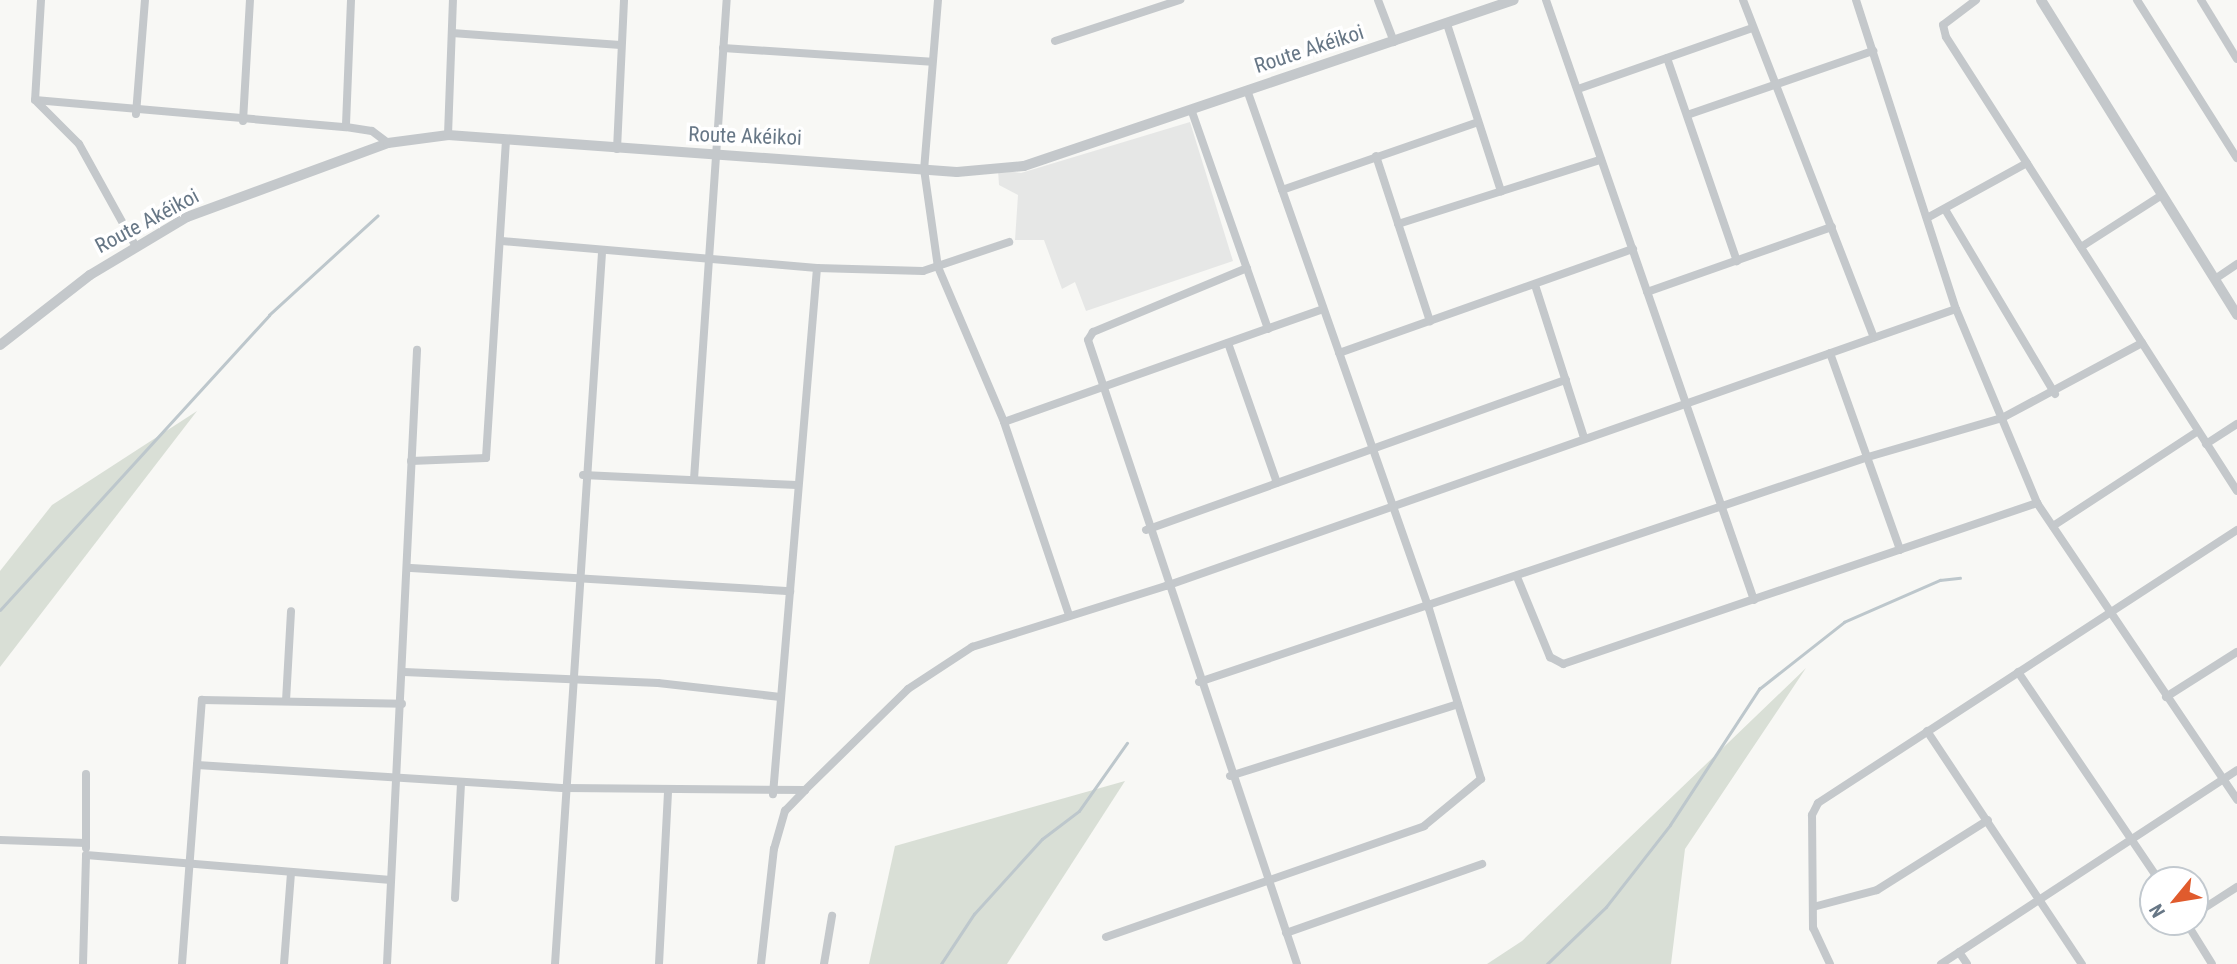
<!DOCTYPE html>
<meta charset="utf-8">
<style>
body{margin:0}
#map{position:relative;width:2237px;height:964px;overflow:hidden;background:#f8f8f5;font-family:"Roboto Condensed",sans-serif}
div>[style]{position:absolute}
.built>*{inset:0;background:#e6e7e6}
.green>*{inset:0;background:#d9dfd6}
.stream>*{height:2.5px;margin:-1.25px;padding:0 1.25px;transform-origin:1.25px;border-radius:1.25px;background:#bdc7cc}
.minor>*{height:8px;margin:-4px;padding:0 4px;transform-origin:4px;border-radius:4px;background:#c4c8cb}
.tertiary>*{height:10px;margin:-5px;padding:0 5px;transform-origin:5px;border-radius:5px;background:#c4c8cb}
span{translate:-50% -50%;white-space:nowrap;text-align:center;line-height:1.15;-webkit-text-stroke:7px #fff;paint-order:stroke}
.street-label{font-size:21px;color:#677786}
.north{position:absolute;left:2139px;top:866px;width:70px;height:70px;box-sizing:border-box;background:#fff;border:2px solid #c2c9cf;border-radius:50%;rotate:240deg;font-size:19px;font-weight:700;line-height:28px;text-align:center;color:#677786}
.north::after{content:'';display:block;margin:auto;width:24px;height:32px;background:#e05b2d;clip-path:polygon(50% 0,100% 100%,50% 72%,0 100%)}
</style>
<div id="map">
<div class="built">
<i style="clip-path:polygon(1190px 122px,1233px 261px,1086px 311px,1075px 282px,1062px 289px,1044px 240px,1015px 240px,1018px 195px,999px 185px,998px 170px,1021px 173px)"></i>
</div>
<div class="green">
<i style="clip-path:polygon(197px 411px,0 667px,0 571px,52px 505px)"></i>
<i style="clip-path:polygon(1806px 668px,1685px 849px,1671px 964px,1487px 964px,1522px 941px)"></i>
<i style="clip-path:polygon(1125px 781px,1007px 964px,869px 964px,895px 846px)"></i>
</div>
<div class="stream">
<i style="left:0;top:610px;width:399px;rotate:-47.6deg"></i>
<i style="left:269px;top:315px;width:147px;rotate:-42.5deg"></i>
<i style="left:941px;top:964px;width:60px;rotate:-56.6deg"></i>
<i style="left:974px;top:914px;width:101px;rotate:-47.8deg"></i>
<i style="left:1042px;top:839px;width:46px;rotate:-37.1deg"></i>
<i style="left:1079px;top:811px;width:83px;rotate:-54.8deg"></i>
<i style="left:1547px;top:964px;width:82px;rotate:-44deg"></i>
<i style="left:1606px;top:907px;width:104px;rotate:-52deg"></i>
<i style="left:1670px;top:825px;width:163px;rotate:-56.8deg"></i>
<i style="left:1759px;top:689px;width:108px;rotate:-38.2deg"></i>
<i style="left:1844px;top:622px;width:105px;rotate:-23.6deg"></i>
<i style="left:1940px;top:580px;width:20px;rotate:-6deg"></i>
</div>
<div class="minor">
<i style="left:41px;top:0;width:100px;rotate:93.4deg"></i>
<i style="left:35px;top:100px;width:312px;rotate:5deg"></i>
<i style="left:351px;top:0;width:127px;rotate:92.3deg"></i>
<i style="left:346px;top:127px;width:26px;rotate:9deg"></i>
<i style="left:372px;top:131px;width:20px;rotate:37deg"></i>
<i style="left:938px;top:0;width:170px;rotate:94.7deg"></i>
<i style="left:924px;top:169px;width:99px;rotate:81.9deg"></i>
<i style="left:938px;top:267px;width:168px;rotate:66.9deg"></i>
<i style="left:1004px;top:422px;width:204px;rotate:71.4deg"></i>
<i style="left:1378px;top:0;width:45px;rotate:69.1deg"></i>
<i style="left:1546px;top:0;width:635px;rotate:70.88deg"></i>
<i style="left:1743px;top:0;width:362px;rotate:68.8deg"></i>
<i style="left:1856px;top:0;width:325px;rotate:72.1deg"></i>
<i style="left:1956px;top:309px;width:210px;rotate:67.3deg"></i>
<i style="left:2037px;top:503px;width:358px;rotate:56deg"></i>
<i style="left:1976px;top:0;width:41px;rotate:142.9deg"></i>
<i style="left:1943px;top:25px;width:12px;rotate:76deg"></i>
<i style="left:1946px;top:37px;width:539px;rotate:57.34deg"></i>
<i style="left:2137px;top:0;width:187px;rotate:57.7deg"></i>
<i style="left:2201px;top:0;width:69px;rotate:58.6deg"></i>
<i style="left:1447px;top:24px;width:176px;rotate:72.1deg"></i>
<i style="left:452px;top:33px;width:169px;rotate:4.1deg"></i>
<i style="left:1055px;top:41px;width:132px;rotate:-18.2deg"></i>
<i style="left:723px;top:48px;width:209px;rotate:3.8deg"></i>
<i style="left:1667px;top:58px;width:215px;rotate:71deg"></i>
<i style="left:1578px;top:89px;width:184px;rotate:-19.3deg"></i>
<i style="left:37px;top:102px;width:59px;rotate:45deg"></i>
<i style="left:79px;top:144px;width:115px;rotate:61deg"></i>
<i style="left:1191px;top:109px;width:233px;rotate:70.7deg"></i>
<i style="left:136px;top:114px;width:114px;rotate:-85.5deg"></i>
<i style="left:1690px;top:114px;width:194px;rotate:-19deg"></i>
<i style="left:243px;top:121px;width:121px;rotate:-86.7deg"></i>
<i style="left:448px;top:135px;width:135px;rotate:-87.9deg"></i>
<i style="left:617px;top:149px;width:149px;rotate:-87.3deg"></i>
<i style="left:1376px;top:156px;width:174px;rotate:71.9deg"></i>
<i style="left:1282px;top:190px;width:207px;rotate:-19.1deg"></i>
<i style="left:1946px;top:211px;width:213px;rotate:59.2deg"></i>
<i style="left:1927px;top:218px;width:114px;rotate:-28.8deg"></i>
<i style="left:1398px;top:224px;width:212px;rotate:-17.6deg"></i>
<i style="left:502px;top:241px;width:316px;rotate:4.9deg"></i>
<i style="left:817px;top:268px;width:528px;rotate:94.78deg"></i>
<i style="left:2081px;top:247px;width:96px;rotate:-32.7deg"></i>
<i style="left:817px;top:268px;width:106px;rotate:1.6deg"></i>
<i style="left:923px;top:271px;width:91px;rotate:-18.6deg"></i>
<i style="left:1247px;top:268px;width:167px;rotate:157.4deg"></i>
<i style="left:1093px;top:332px;width:9px;rotate:122deg"></i>
<i style="left:1088px;top:340px;width:658px;rotate:71.48deg"></i>
<i style="left:2215px;top:279px;width:27px;rotate:-34deg"></i>
<i style="left:1535px;top:285px;width:161px;rotate:72.2deg"></i>
<i style="left:1647px;top:292px;width:196px;rotate:-19.4deg"></i>
<i style="left:1228px;top:343px;width:148px;rotate:70.7deg"></i>
<i style="left:1339px;top:353px;width:312px;rotate:-19.5deg"></i>
<i style="left:1830px;top:353px;width:209px;rotate:70.4deg"></i>
<i style="left:1004px;top:422px;width:338px;rotate:-19.5deg"></i>
<i style="left:2206px;top:444px;width:37px;rotate:-33deg"></i>
<i style="left:411px;top:461px;width:75px;rotate:-2.3deg"></i>
<i style="left:486px;top:458px;width:317px;rotate:-86.4deg"></i>
<i style="left:583px;top:475px;width:214px;rotate:2.7deg"></i>
<i style="left:694px;top:479px;width:480px;rotate:-86.1deg"></i>
<i style="left:2053px;top:526px;width:173px;rotate:-33.2deg"></i>
<i style="left:1146px;top:530px;width:446px;rotate:-19.7deg"></i>
<i style="left:411px;top:568px;width:380px;rotate:3.5deg"></i>
<i style="left:1517px;top:577px;width:87px;rotate:67.6deg"></i>
<i style="left:1550px;top:657px;width:15px;rotate:28deg"></i>
<i style="left:1563px;top:664px;width:501px;rotate:-18.76deg"></i>
<i style="left:404px;top:672px;width:254px;rotate:2.5deg"></i>
<i style="left:658px;top:683px;width:123px;rotate:6.5deg"></i>
<i style="left:2018px;top:672px;width:251px;rotate:55.9deg"></i>
<i style="left:1199px;top:682px;width:706px;rotate:-18.59deg"></i>
<i style="left:1868px;top:457px;width:140px;rotate:-16.2deg"></i>
<i style="left:2002px;top:418px;width:159px;rotate:-28.2deg"></i>
<i style="left:2166px;top:697px;width:84px;rotate:-32.4deg"></i>
<i style="left:286px;top:701px;width:90px;rotate:-86.8deg"></i>
<i style="left:1927px;top:731px;width:280px;rotate:56.4deg"></i>
<i style="left:197px;top:765px;width:369px;rotate:3.6deg"></i>
<i style="left:565px;top:788px;width:240px;rotate:0.5deg"></i>
<i style="left:805px;top:790px;width:144px;rotate:-44.4deg"></i>
<i style="left:908px;top:689px;width:77px;rotate:-33.3deg"></i>
<i style="left:972px;top:647px;width:203px;rotate:-17.5deg"></i>
<i style="left:1166px;top:586px;width:837px;rotate:-19.32deg"></i>
<i style="left:86px;top:774px;width:74px;rotate:90deg"></i>
<i style="left:1230px;top:776px;width:239px;rotate:-17.5deg"></i>
<i style="left:0;top:840px;width:86px;rotate:2deg"></i>
<i style="left:455px;top:898px;width:115px;rotate:-87deg"></i>
<i style="left:1813px;top:907px;width:66px;rotate:-14.9deg"></i>
<i style="left:1877px;top:890px;width:131px;rotate:-32.2deg"></i>
<i style="left:2195px;top:914px;width:50px;rotate:-32.7deg"></i>
<i style="left:2186px;top:922px;width:49px;rotate:58.2deg"></i>
<i style="left:1286px;top:933px;width:208px;rotate:-19.4deg"></i>
<i style="left:1106px;top:937px;width:337px;rotate:-19.2deg"></i>
<i style="left:1424px;top:826px;width:74px;rotate:-39.5deg"></i>
<i style="left:1481px;top:779px;width:178px;rotate:-107deg"></i>
<i style="left:1429px;top:609px;width:550px;rotate:-109.32deg"></i>
<i style="left:1959px;top:952px;width:14px;rotate:56deg"></i>
<i style="left:83px;top:964px;width:109px;rotate:-88.4deg"></i>
<i style="left:86px;top:855px;width:306px;rotate:4.7deg"></i>
<i style="left:182px;top:964px;width:265px;rotate:-85.7deg"></i>
<i style="left:202px;top:700px;width:200px;rotate:1.1deg"></i>
<i style="left:284px;top:964px;width:90px;rotate:-85.6deg"></i>
<i style="left:387px;top:964px;width:615px;rotate:-87.2deg"></i>
<i style="left:555px;top:964px;width:713px;rotate:-86.22deg"></i>
<i style="left:659px;top:964px;width:173px;rotate:-87deg"></i>
<i style="left:761px;top:964px;width:116px;rotate:-83.6deg"></i>
<i style="left:774px;top:849px;width:40px;rotate:-74deg"></i>
<i style="left:785px;top:811px;width:29px;rotate:-46deg"></i>
<i style="left:824px;top:964px;width:49px;rotate:-80.5deg"></i>
<i style="left:1830px;top:964px;width:40px;rotate:-115deg"></i>
<i style="left:1813px;top:928px;width:113px;rotate:-90.5deg"></i>
<i style="left:1812px;top:815px;width:13px;rotate:-63deg"></i>
<i style="left:1818px;top:803px;width:500px;rotate:-33.09deg"></i>
<i style="left:1941px;top:964px;width:354px;rotate:-33.2deg"></i>
</div>
<div class="tertiary">
<i style="left:2041px;top:0;width:371px;rotate:58.1deg"></i>
<i style="left:0;top:345px;width:114px;rotate:-37.9deg"></i>
<i style="left:90px;top:275px;width:113px;rotate:-30.9deg"></i>
<i style="left:187px;top:217px;width:214px;rotate:-20.2deg"></i>
<i style="left:388px;top:143px;width:61px;rotate:-7.6deg"></i>
<i style="left:448px;top:135px;width:510px;rotate:4.16deg"></i>
<i style="left:957px;top:172px;width:67px;rotate:-5.1deg"></i>
<i style="left:1024px;top:166px;width:517px;rotate:-18.72deg"></i>
</div>
<div class="street-label">
<span style="left:1309px;top:49px;rotate:-18deg">Route Akéikoi</span>
<span style="left:745px;top:136px;rotate:2deg">Route Akéikoi</span>
<span style="left:147px;top:221px;rotate:-28deg">Route Akéikoi</span>
</div>
<div class="north">N</div>
</div>
